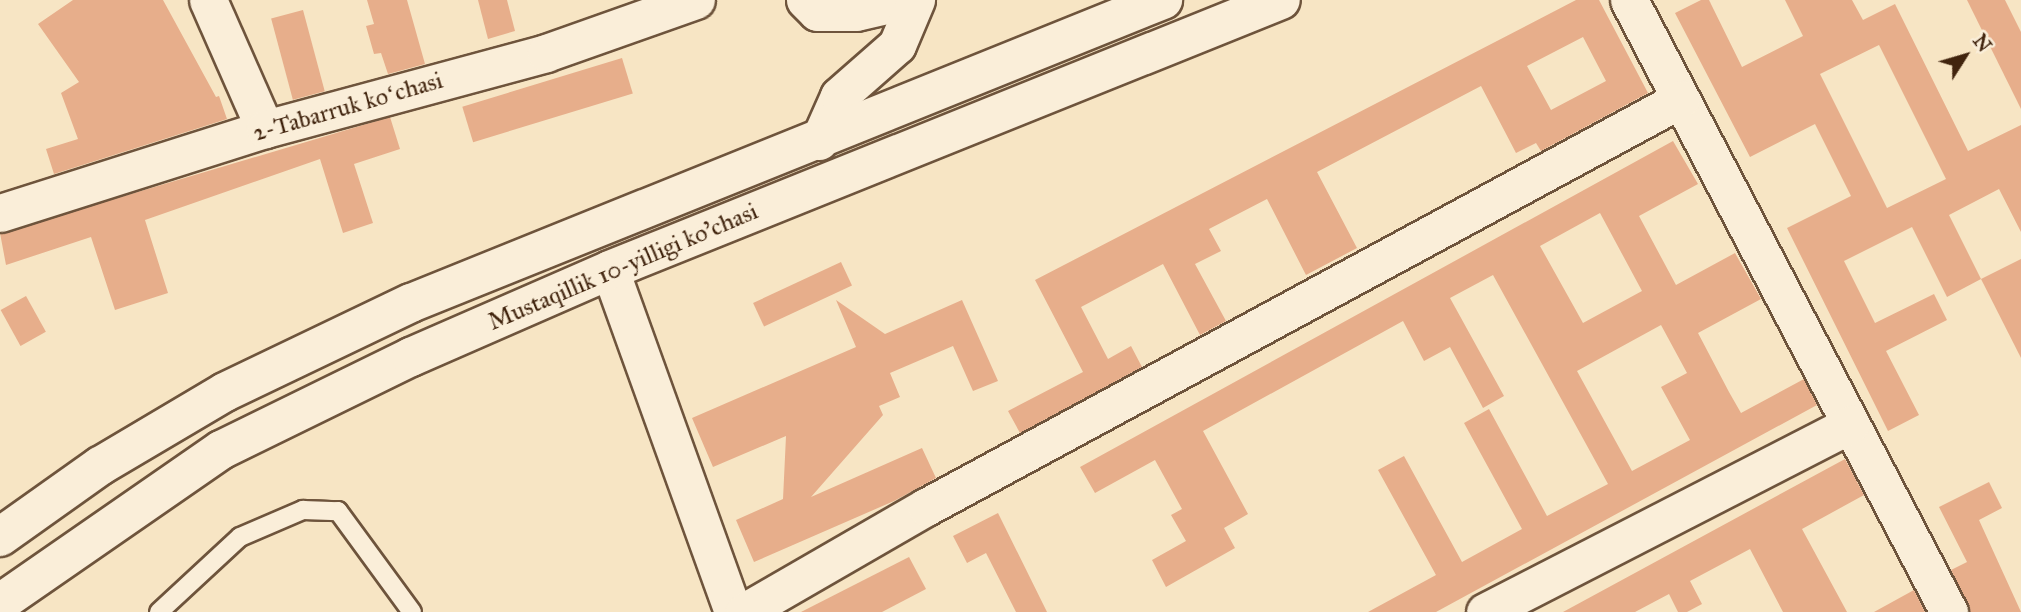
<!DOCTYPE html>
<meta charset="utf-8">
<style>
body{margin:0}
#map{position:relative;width:2021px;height:612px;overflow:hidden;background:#f7e5c4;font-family:"IM FELL Great Primer",serif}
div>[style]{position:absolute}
.building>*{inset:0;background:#e7ae8b;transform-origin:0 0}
.roads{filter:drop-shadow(2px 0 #6e543c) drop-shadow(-2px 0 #6e543c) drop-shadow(0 2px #6e543c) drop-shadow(0 -2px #6e543c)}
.service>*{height:18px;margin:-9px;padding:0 9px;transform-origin:9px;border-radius:9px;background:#faeed9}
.minor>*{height:37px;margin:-18.5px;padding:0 18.5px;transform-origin:18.5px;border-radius:18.5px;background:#faeed9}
.secondary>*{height:38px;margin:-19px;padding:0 19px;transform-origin:19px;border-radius:19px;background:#faeed9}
span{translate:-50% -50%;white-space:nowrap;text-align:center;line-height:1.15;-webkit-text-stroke:5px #faeed9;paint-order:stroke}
.street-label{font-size:24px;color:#41240e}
.north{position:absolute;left:1930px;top:21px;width:70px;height:70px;-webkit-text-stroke:5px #faeed9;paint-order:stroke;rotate:53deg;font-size:19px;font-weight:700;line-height:28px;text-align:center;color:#41240e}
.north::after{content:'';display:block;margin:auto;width:24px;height:32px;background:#41240e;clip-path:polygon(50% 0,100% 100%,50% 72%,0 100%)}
</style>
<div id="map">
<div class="building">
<i style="clip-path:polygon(73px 0,163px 0,216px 97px,219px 96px,227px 119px,54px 174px,46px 149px,78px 139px,61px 93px,79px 82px,38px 24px)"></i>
<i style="clip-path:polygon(367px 0,407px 0,425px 64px,388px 74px,381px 53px,374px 54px,366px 26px,374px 24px)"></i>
<i style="clip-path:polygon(478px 0,507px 0,515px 31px,488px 39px)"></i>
<i style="clip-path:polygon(evenodd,1576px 0,1599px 0,1648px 93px,1541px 151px,1536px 143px,1516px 153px,1481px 86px,1317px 172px,1357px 248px,1306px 275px,1267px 199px,1209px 229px,1221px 251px,1195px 264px,1226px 321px,1200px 335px,1163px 264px,1081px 307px,1108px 359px,1131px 346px,1142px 367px,1020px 433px,1008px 411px,1083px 372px,1035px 280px,1576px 0,1583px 37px,1606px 81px,1551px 110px,1527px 66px,1583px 37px)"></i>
<i style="clip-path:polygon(evenodd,1701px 0,1709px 0,1742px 67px,1803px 36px,1785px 0,1852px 0,1863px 20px,1895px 4px,1968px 151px,2021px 125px,2021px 232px,1999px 189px,1949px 215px,1981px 279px,1947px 297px,1912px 227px,1844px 261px,1875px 323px,1934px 294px,1947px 320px,1886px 351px,1919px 415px,1888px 431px,1787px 228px,1851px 196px,1815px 124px,1750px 157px,1675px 13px,1701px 0,1879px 45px,1946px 179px,1887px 208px,1820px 74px,1879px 45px)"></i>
<i style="clip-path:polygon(1967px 0,2005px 0,2021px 32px,2021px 109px)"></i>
<i style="left:303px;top:10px;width:84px;height:33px;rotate:75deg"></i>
<i style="left:622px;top:58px;width:37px;height:167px;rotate:73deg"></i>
<i style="clip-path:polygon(390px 117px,400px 149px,354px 164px,373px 223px,343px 233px,320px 159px,145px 220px,168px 293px,115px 310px,91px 237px,6px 265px,0 233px)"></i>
<i style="clip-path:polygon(evenodd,1673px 141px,1698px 184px,1639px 216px,1676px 285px,1735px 253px,1761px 299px,1698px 333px,1729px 392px,1741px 413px,1804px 379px,1817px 405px,1436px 612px,1368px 612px,1436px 575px,1378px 470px,1404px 456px,1462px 562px,1522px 529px,1464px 423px,1489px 409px,1547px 516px,1608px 484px,1493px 275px,1450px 298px,1504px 396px,1483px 408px,1450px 347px,1424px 361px,1403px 321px,1203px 431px,1248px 514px,1224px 528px,1235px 548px,1166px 587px,1152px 560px,1186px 541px,1171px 515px,1182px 509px,1155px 460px,1095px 493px,1080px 467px,1673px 141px,1600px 213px,1642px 291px,1583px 323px,1540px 246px,1600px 213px,1673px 141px,1661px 325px,1687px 373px,1661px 387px,1690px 440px,1632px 471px,1577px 371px,1661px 325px)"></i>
<i style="clip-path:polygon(2021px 259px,2021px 358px,1981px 279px)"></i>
<i style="left:841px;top:262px;width:26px;height:97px;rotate:65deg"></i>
<i style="left:26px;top:296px;width:41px;height:29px;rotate:61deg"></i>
<i style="clip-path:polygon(836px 300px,885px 334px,962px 300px,998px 381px,973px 391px,953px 346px,890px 373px,900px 397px,879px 406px,883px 415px,811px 497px,922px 448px,936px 478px,894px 501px,754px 562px,736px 520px,783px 499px,786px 436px,713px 467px,692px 418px,856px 347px)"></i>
<i style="clip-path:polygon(1845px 459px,1864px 495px,1802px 529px,1847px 612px,1783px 612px,1750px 549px,1690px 581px,1702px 604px,1687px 612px,1678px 612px,1669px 594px,1635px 612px,1563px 612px)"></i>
<i style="clip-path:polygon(1989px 482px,2002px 508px,1979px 520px,2021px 612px,1970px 612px,1951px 570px,1967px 562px,1939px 507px)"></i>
<i style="clip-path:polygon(998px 513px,1047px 612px,1016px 612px,986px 553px,967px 563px,953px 536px)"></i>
<i style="clip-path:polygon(909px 557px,926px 589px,882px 612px,801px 612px)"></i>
<i style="clip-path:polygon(1914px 590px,1925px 612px,1874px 612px)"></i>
</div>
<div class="roads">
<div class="service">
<i style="left:159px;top:612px;width:110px;rotate:-42.8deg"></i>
<i style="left:240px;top:537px;width:69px;rotate:-23.2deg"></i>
<i style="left:303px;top:510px;width:35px;rotate:2deg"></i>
<i style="left:338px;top:511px;width:125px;rotate:53.8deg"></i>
</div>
<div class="minor">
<i style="left:208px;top:0;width:141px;rotate:66.2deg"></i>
<i style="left:805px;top:0;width:17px;rotate:45deg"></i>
<i style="left:817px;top:12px;width:39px"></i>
<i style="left:856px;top:12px;width:52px;rotate:-13.2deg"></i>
<i style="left:1629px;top:0;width:691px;rotate:62.4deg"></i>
<i style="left:819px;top:141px;width:49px;rotate:-66deg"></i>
<i style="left:839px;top:96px;width:77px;rotate:-41.3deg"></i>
<i style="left:897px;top:45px;width:49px;rotate:-67.1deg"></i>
<i style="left:0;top:213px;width:278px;rotate:-17.6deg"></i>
<i style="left:265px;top:129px;width:291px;rotate:-15.1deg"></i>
<i style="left:546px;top:53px;width:159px;rotate:-19.5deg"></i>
<i style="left:610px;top:270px;width:363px;rotate:70.2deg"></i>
<i style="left:744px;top:612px;width:210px;rotate:-30deg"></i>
<i style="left:926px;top:507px;width:858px;rotate:-28.39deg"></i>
<i style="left:1485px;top:612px;width:411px;rotate:-27.2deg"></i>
</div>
<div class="secondary">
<i style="left:0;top:537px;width:123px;rotate:-35.4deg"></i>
<i style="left:100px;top:466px;width:145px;rotate:-30.6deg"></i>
<i style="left:225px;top:392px;width:206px;rotate:-25.6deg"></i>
<i style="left:411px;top:303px;width:811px;rotate:-21.95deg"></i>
<i style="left:0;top:603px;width:269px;rotate:-34.7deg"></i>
<i style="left:221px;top:450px;width:212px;rotate:-26.1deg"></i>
<i style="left:411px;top:357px;width:217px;rotate:-23.6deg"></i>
<i style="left:610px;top:270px;width:723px;rotate:-21.92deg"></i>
</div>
</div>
<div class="street-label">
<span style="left:348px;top:107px;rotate:-16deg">2-Tabarruk koʻchasi</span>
<span style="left:623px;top:267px;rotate:-23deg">Mustaqillik 10-yilligi ko'chasi</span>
</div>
<div class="north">N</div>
</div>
